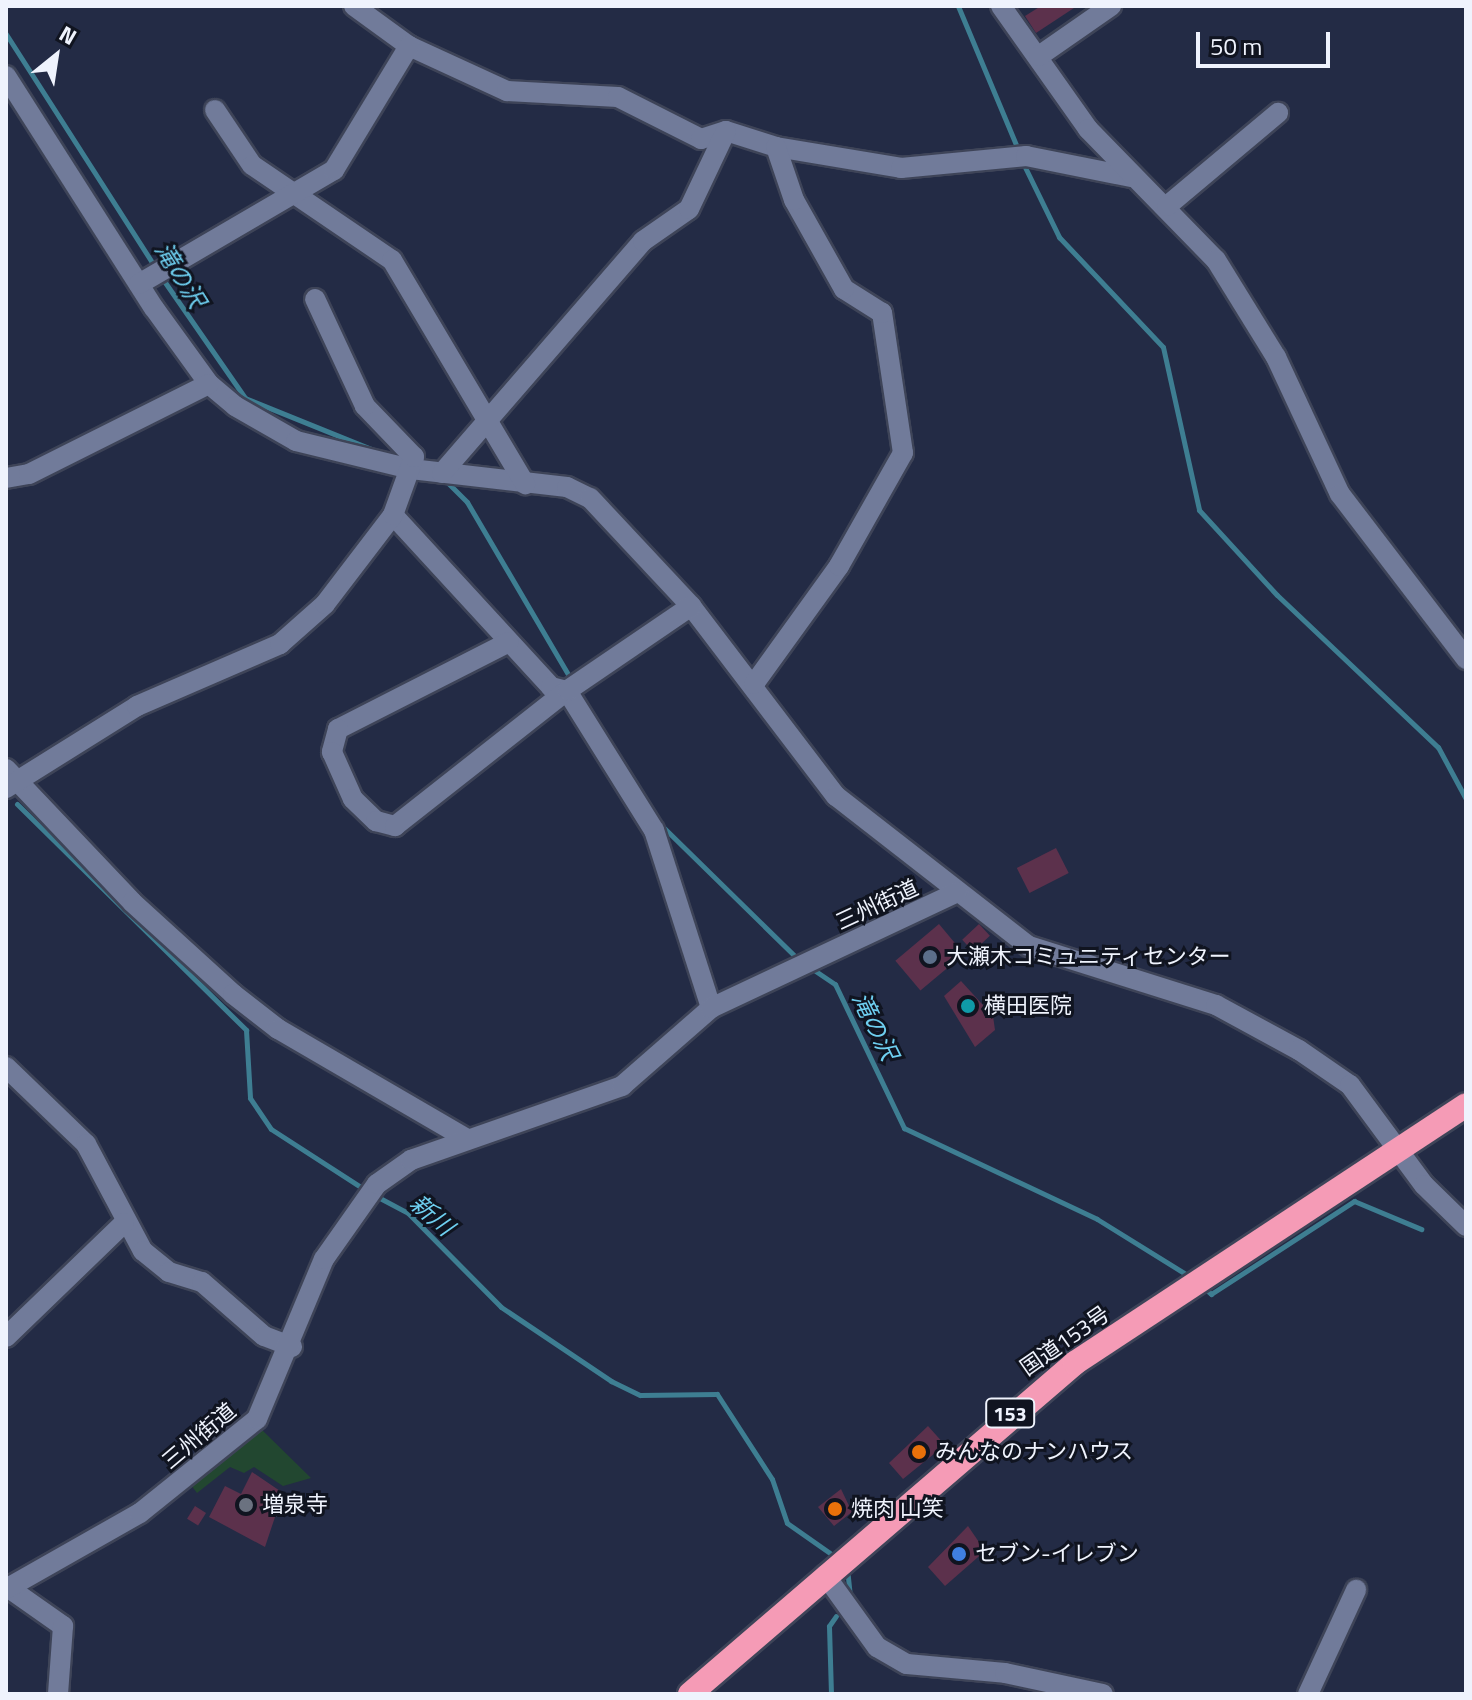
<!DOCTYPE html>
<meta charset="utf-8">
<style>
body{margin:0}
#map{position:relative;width:1472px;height:1700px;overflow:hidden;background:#232b45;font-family:"Titillium Web","Noto Sans JP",sans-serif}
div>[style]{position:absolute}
.green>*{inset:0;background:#224730}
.stream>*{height:5px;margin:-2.5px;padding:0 2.5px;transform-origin:2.5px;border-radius:2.5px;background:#3e7e92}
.building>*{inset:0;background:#5c314c;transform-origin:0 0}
.roads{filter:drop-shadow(2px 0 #3e4458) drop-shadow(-2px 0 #3e4458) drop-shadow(0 2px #3e4458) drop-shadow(0 -2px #3e4458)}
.minor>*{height:20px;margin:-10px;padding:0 10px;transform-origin:10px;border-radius:10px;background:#717b9a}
.highway>*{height:24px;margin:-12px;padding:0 12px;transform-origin:12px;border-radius:12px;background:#f59bb6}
.dots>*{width:22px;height:22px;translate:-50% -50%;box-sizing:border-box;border:4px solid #101420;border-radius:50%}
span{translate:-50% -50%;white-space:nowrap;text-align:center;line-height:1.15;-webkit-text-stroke:6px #101420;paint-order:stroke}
.shield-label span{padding:2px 6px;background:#101420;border:2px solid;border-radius:6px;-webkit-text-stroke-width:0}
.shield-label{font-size:20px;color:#eff3fd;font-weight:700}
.street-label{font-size:22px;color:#eff3fd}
.poi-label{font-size:22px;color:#eff3fd}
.left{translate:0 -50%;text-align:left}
.water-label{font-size:24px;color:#6ecff0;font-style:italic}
.frame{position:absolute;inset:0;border:8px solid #eff3fd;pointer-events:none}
.north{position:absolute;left:16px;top:16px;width:80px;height:80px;-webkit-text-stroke:6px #101420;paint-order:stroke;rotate:30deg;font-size:22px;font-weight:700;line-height:32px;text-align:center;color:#eff3fd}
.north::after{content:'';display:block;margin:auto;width:28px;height:36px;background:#eff3fd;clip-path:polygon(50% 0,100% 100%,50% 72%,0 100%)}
.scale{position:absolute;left:1196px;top:32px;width:134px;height:36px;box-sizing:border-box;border:4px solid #eff3fd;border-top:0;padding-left:10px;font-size:24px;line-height:28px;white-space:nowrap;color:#eff3fd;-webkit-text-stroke:6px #101420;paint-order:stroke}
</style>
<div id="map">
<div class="green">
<i style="clip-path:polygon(258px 1426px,311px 1478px,283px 1486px,254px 1467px,244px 1473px,230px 1467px,197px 1493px,191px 1485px)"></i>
</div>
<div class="stream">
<i style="left:958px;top:6px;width:158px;rotate:67.3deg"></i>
<i style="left:6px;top:34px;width:279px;rotate:57.4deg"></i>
<i style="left:1022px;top:161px;width:85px;rotate:64deg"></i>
<i style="left:1059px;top:237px;width:151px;rotate:46.6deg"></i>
<i style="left:1163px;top:347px;width:167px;rotate:77.5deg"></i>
<i style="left:1199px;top:510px;width:115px;rotate:47.5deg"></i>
<i style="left:1277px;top:595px;width:221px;rotate:43.4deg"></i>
<i style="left:1438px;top:747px;width:59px;rotate:61.7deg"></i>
<i style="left:162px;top:278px;width:146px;rotate:55.3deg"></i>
<i style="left:245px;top:398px;width:139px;rotate:22deg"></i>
<i style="left:448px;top:483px;width:27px;rotate:45deg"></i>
<i style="left:467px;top:502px;width:208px;rotate:59.6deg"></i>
<i style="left:17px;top:804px;width:322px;rotate:44.6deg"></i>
<i style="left:246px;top:1030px;width:68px;rotate:86.6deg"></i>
<i style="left:250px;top:1098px;width:37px;rotate:56deg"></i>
<i style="left:271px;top:1129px;width:114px;rotate:32.9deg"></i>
<i style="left:661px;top:825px;width:194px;rotate:44.4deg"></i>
<i style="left:811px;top:968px;width:29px;rotate:34deg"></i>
<i style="left:835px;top:984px;width:160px;rotate:64.4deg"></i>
<i style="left:904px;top:1128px;width:213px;rotate:25.2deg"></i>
<i style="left:1097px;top:1219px;width:112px;rotate:31.8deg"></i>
<i style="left:376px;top:1196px;width:36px;rotate:28deg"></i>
<i style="left:408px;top:1213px;width:132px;rotate:45.3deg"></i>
<i style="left:501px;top:1307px;width:133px;rotate:33.9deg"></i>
<i style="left:611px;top:1381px;width:32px;rotate:26deg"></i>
<i style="left:640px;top:1395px;width:77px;rotate:-0.7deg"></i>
<i style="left:717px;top:1394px;width:101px;rotate:57.1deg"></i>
<i style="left:772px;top:1479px;width:46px;rotate:71.2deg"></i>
<i style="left:787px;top:1523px;width:61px;rotate:35deg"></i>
<i style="left:1203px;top:1287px;width:11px;rotate:41deg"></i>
<i style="left:1211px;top:1294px;width:171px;rotate:-33deg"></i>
<i style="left:1354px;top:1201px;width:73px;rotate:22.7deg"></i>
<i style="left:847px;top:1568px;width:27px;rotate:84deg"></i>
<i style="left:831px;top:1694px;width:68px;rotate:-91.7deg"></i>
<i style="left:829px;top:1626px;width:12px;rotate:-55deg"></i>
</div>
<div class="building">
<i style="clip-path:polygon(1041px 6px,1077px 6px,1036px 33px,1025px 16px)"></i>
<i style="left:1056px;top:848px;width:28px;height:44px;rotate:63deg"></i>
<i style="left:939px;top:924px;width:39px;height:57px;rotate:50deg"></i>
<i style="left:979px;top:924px;width:16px;height:23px;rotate:47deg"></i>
<i style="clip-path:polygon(961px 981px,993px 1016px,995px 1030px,975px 1047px,944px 996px)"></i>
<i style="clip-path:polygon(928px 1426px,945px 1445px,903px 1479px,889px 1463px)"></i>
<i style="clip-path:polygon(252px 1472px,283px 1493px,265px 1547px,209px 1517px,225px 1486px,241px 1494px)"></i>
<i style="clip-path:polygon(841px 1489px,852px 1512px,834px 1526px,818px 1507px)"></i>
<i style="left:195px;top:1506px;width:13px;height:15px;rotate:32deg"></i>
<i style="clip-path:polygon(968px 1526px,985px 1551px,945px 1586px,928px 1567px)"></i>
</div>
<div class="roads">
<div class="minor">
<i style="left:354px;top:6px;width:68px;rotate:36deg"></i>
<i style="left:409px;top:46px;width:108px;rotate:24.7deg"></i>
<i style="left:507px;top:91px;width:111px;rotate:3.1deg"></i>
<i style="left:618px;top:97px;width:93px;rotate:26.8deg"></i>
<i style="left:701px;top:139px;width:26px;rotate:-18deg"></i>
<i style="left:726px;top:131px;width:52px;rotate:17.7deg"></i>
<i style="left:776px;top:147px;width:127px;rotate:9.5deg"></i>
<i style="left:901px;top:168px;width:126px;rotate:-5.5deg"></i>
<i style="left:1026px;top:156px;width:107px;rotate:11.3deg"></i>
<i style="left:1001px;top:6px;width:151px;rotate:54.7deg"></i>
<i style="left:1088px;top:129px;width:183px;rotate:45.7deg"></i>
<i style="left:1216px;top:260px;width:114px;rotate:58.3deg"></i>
<i style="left:1276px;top:357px;width:151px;rotate:65deg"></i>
<i style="left:1340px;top:494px;width:208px;rotate:52.6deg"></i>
<i style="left:1039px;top:56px;width:88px;rotate:-34.8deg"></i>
<i style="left:6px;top:76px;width:275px;rotate:57.5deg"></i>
<i style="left:154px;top:308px;width:94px;rotate:54.1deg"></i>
<i style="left:209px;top:384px;width:34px;rotate:40deg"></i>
<i style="left:235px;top:406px;width:70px;rotate:29.8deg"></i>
<i style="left:296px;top:441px;width:118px;rotate:13.7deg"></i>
<i style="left:411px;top:469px;width:157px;rotate:6.6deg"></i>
<i style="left:567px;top:487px;width:25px;rotate:26deg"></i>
<i style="left:590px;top:498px;width:148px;rotate:46.9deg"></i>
<i style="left:691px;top:606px;width:239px;rotate:52.7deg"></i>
<i style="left:836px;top:796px;width:244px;rotate:37.9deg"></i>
<i style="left:1029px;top:946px;width:196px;rotate:17.5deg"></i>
<i style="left:1216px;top:1005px;width:94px;rotate:28.5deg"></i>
<i style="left:1299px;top:1050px;width:62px;rotate:34.5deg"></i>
<i style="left:1350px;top:1085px;width:124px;rotate:53.5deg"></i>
<i style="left:1424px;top:1185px;width:59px;rotate:44.3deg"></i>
<i style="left:215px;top:110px;width:66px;rotate:56.1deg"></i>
<i style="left:252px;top:165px;width:169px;rotate:34.2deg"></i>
<i style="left:392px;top:260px;width:261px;rotate:59.3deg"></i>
<i style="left:1167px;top:206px;width:145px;rotate:-40deg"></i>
<i style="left:139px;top:284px;width:226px;rotate:-30.3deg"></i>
<i style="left:334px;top:170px;width:145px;rotate:-58.8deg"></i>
<i style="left:442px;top:473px;width:307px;rotate:-49.1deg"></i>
<i style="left:643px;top:241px;width:56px;rotate:-34.8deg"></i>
<i style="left:689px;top:209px;width:86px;rotate:-64.6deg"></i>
<i style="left:6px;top:478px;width:23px;rotate:-10deg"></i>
<i style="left:29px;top:474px;width:201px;rotate:-26.6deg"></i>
<i style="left:393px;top:515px;width:234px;rotate:47.4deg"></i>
<i style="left:551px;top:687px;width:16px;rotate:14deg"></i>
<i style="left:567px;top:691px;width:164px;rotate:58deg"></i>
<i style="left:654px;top:830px;width:187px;rotate:72.2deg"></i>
<i style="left:509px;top:642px;width:192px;rotate:153deg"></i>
<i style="left:338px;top:729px;width:24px;rotate:105deg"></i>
<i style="left:332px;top:752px;width:51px;rotate:65.9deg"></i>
<i style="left:353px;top:799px;width:32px;rotate:44deg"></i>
<i style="left:376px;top:821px;width:20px;rotate:15deg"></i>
<i style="left:395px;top:826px;width:220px;rotate:-38.2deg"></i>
<i style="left:568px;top:690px;width:149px;rotate:-34.3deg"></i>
<i style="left:754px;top:684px;width:145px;rotate:-54.2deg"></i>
<i style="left:839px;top:566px;width:130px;rotate:-60.5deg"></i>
<i style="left:903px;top:453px;width:142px;rotate:-98.5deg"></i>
<i style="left:882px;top:313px;width:45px;rotate:-147.7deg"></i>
<i style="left:844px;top:289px;width:102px;rotate:-119.3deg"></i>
<i style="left:794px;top:200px;width:56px;rotate:-108.8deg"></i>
<i style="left:6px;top:769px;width:183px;rotate:46.5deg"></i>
<i style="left:132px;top:902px;width:137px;rotate:42.3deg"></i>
<i style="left:233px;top:994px;width:57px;rotate:37.9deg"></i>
<i style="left:278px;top:1029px;width:219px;rotate:30.2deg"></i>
<i style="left:6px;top:788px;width:155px;rotate:-32deg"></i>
<i style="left:137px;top:706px;width:156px;rotate:-23.4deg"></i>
<i style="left:280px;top:644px;width:60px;rotate:-41.6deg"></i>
<i style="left:325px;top:604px;width:112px;rotate:-52.6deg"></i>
<i style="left:393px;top:515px;width:62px;rotate:-70.1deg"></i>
<i style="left:414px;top:457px;width:71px;rotate:-133.9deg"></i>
<i style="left:365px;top:406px;width:118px;rotate:-115deg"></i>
<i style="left:6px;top:1067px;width:111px;rotate:43.9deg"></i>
<i style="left:86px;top:1144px;width:121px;rotate:62deg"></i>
<i style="left:143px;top:1251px;width:33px;rotate:39deg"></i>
<i style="left:169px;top:1272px;width:34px;rotate:17deg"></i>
<i style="left:202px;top:1282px;width:82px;rotate:41.1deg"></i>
<i style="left:264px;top:1336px;width:30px;rotate:21deg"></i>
<i style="left:6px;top:1337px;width:164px;rotate:-44deg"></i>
<i style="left:825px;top:1575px;width:89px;rotate:54.2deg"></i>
<i style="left:877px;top:1647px;width:34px;rotate:30deg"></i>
<i style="left:907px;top:1664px;width:98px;rotate:5.2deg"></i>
<i style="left:1005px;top:1673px;width:100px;rotate:12.1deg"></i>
<i style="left:6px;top:1586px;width:70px;rotate:35.1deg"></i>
<i style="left:63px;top:1626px;width:68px;rotate:94.2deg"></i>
<i style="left:6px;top:1589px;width:154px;rotate:-29.6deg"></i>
<i style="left:140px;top:1513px;width:150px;rotate:-38.8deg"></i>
<i style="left:257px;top:1419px;width:173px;rotate:-67.3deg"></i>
<i style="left:324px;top:1259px;width:92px;rotate:-54.8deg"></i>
<i style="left:377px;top:1184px;width:42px;rotate:-35.2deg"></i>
<i style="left:411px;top:1160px;width:224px;rotate:-19.3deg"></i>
<i style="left:622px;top:1086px;width:118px;rotate:-41.2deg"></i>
<i style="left:711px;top:1008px;width:272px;rotate:-25.2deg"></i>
<i style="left:1308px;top:1694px;width:115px;rotate:-65.2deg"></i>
</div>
<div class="highway">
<i style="left:690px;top:1694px;width:508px;rotate:-40.69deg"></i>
<i style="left:1075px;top:1363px;width:468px;rotate:-33.4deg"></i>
</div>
</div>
<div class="dots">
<i style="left:930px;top:957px;background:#5c6f8a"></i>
<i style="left:968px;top:1006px;background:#0f9aa8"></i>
<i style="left:919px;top:1452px;background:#e8710a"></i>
<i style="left:246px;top:1505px;background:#6b7280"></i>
<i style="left:835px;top:1509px;background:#e8710a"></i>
<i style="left:959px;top:1554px;background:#3f7fe0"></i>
</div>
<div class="shield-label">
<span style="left:1010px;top:1413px">153</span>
</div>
<div class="street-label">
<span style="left:877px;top:905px;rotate:-25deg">三州街道</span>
<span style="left:1065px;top:1341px;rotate:-35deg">国道153号</span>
<span style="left:199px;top:1436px;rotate:-40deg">三州街道</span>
</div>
<div class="poi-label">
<span class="left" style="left:946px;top:957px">大瀬木コミュニティセンター</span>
<span class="left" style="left:984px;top:1006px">横田医院</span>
<span class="left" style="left:935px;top:1452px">みんなのナンハウス</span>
<span class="left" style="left:262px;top:1505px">増泉寺</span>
<span class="left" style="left:851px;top:1509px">焼肉 山笑</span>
<span class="left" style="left:975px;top:1554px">セブン-イレブン</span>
</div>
<div class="water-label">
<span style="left:180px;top:275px;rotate:58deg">滝の沢</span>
<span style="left:875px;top:1026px;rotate:64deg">滝の沢</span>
<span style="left:432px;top:1215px;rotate:41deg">新川</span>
</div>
<div class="frame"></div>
<div class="north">N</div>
<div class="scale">50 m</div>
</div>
